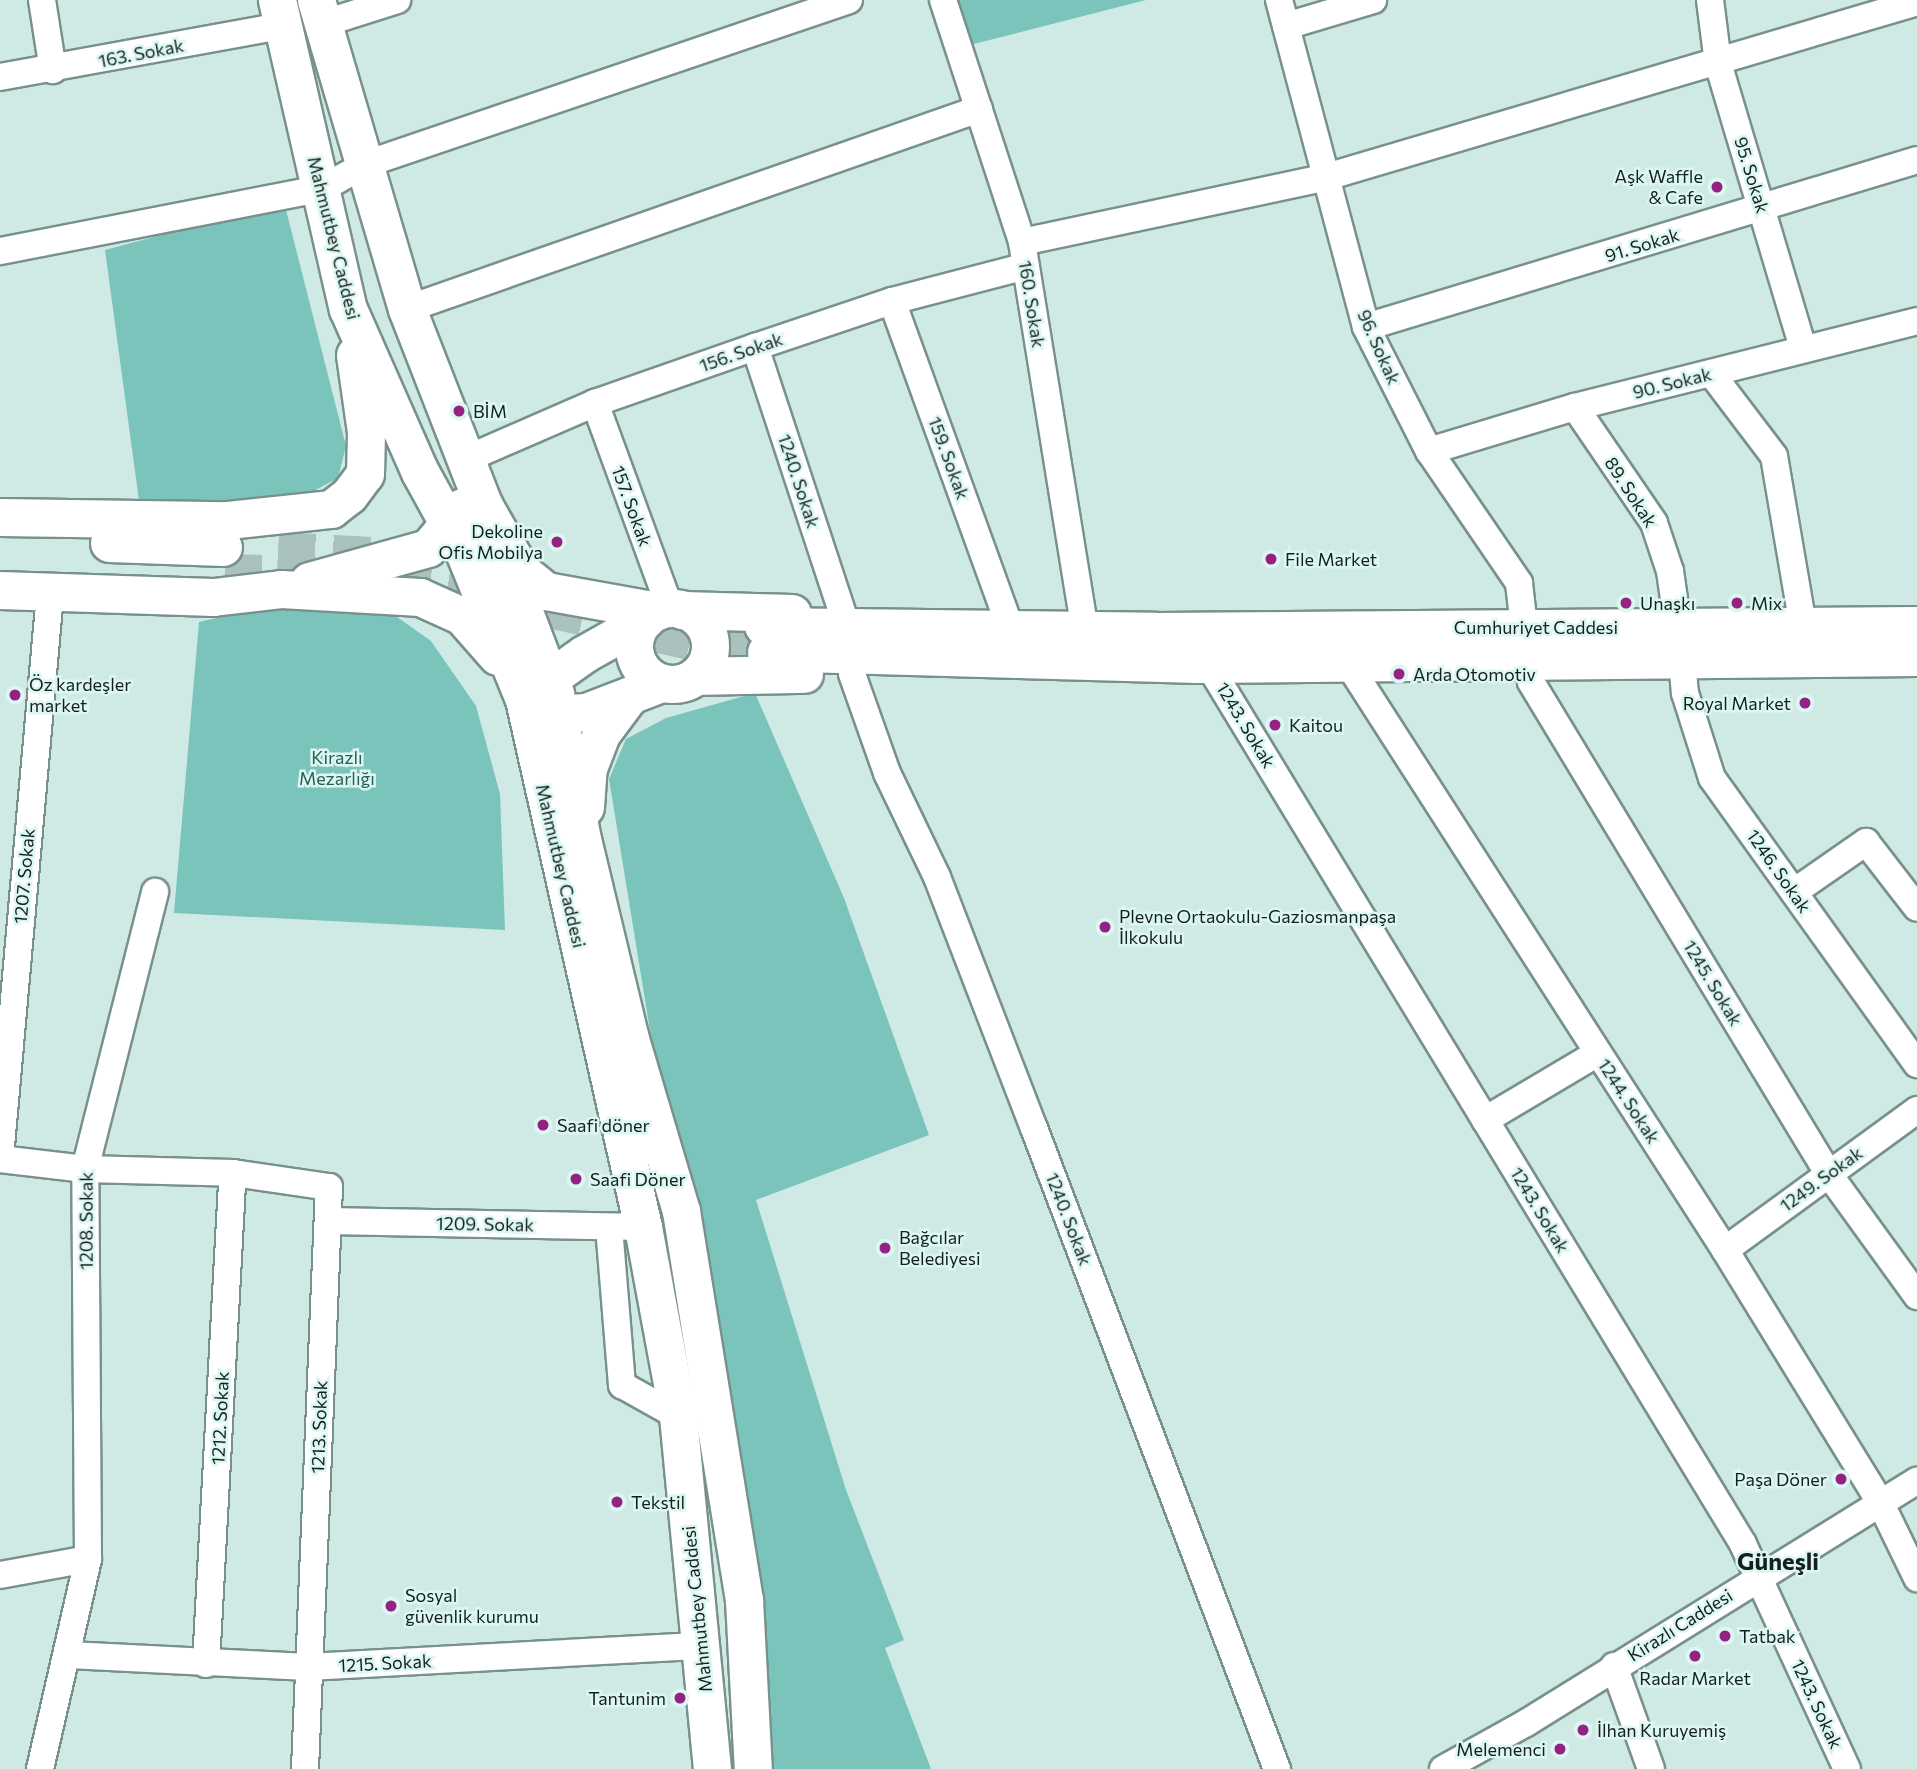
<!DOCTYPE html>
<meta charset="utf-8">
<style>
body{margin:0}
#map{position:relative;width:1917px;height:1769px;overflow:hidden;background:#cfe9e5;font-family:Commissioner,sans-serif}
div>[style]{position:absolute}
.green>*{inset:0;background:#7bc4bb}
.secondary-tunnel>*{height:37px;margin-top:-18.5px;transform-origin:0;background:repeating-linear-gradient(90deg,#aac1bd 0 37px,transparent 0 55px)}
.roads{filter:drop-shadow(2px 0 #78918d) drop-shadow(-2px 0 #78918d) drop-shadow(0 2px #78918d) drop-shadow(0 -2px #78918d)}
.street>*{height:26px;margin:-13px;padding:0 13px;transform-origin:13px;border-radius:13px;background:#fff}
.secondary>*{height:37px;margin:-18.5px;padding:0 18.5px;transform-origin:18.5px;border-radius:18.5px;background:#fff}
.secondary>.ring{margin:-18.5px;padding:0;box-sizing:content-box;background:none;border:37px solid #fff;border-radius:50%}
.dots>*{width:19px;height:19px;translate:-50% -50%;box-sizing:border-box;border:4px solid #dcf7f2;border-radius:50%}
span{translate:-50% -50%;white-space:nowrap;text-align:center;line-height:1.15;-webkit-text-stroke:5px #dcf7f2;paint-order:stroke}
.street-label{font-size:18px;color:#151f1e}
.poi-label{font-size:18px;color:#151f1e}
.right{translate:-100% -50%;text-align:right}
.left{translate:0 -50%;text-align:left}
.park-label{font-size:18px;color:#295f58}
.district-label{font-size:24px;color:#151f1e;font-weight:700}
</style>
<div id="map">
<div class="green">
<i style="clip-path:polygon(956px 0,1146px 0,970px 45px)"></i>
<i style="clip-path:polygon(284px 202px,346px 446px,338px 478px,306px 495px,140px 508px,105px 250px)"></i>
<i style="clip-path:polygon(287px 602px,383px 607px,431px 641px,476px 706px,500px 794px,505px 930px,174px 913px,199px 622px)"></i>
<i style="clip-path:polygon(755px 693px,844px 898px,929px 1135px,756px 1200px,846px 1490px,904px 1640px,885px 1648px,931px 1769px,764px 1769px,733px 1539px,609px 779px,626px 739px,666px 718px)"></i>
</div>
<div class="secondary-tunnel">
<i style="left:278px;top:550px;width:113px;rotate:3deg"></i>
<i style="left:225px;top:572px;width:90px;rotate:1.3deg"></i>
<i style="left:393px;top:578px;width:102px;rotate:10.2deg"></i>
<i style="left:493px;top:596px;width:224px;rotate:12.9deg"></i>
<i style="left:711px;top:646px;width:55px;rotate:6.2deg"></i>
</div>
<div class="roads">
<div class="street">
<i style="left:42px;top:0;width:71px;rotate:81.1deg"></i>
<i style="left:943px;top:0;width:255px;rotate:71.9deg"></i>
<i style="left:1022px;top:242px;width:380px;rotate:80.8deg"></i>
<i style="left:1279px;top:0;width:338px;rotate:75.1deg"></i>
<i style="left:1366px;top:327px;width:139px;rotate:63.1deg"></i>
<i style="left:1429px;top:451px;width:160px;rotate:55.7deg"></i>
<i style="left:1519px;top:583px;width:44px;rotate:83.5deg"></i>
<i style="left:1710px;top:0;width:64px;rotate:82.8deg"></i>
<i style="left:1718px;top:63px;width:297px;rotate:73.4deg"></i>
<i style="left:322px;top:24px;width:79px;rotate:-17.7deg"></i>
<i style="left:1286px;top:26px;width:91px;rotate:-16.6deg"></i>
<i style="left:0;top:77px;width:287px;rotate:-10.3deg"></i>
<i style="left:1022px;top:242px;width:308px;rotate:-12deg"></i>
<i style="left:1323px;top:178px;width:620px;rotate:-16.5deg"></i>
<i style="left:0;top:251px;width:329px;rotate:-11deg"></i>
<i style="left:323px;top:188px;width:49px;rotate:-29.2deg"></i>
<i style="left:366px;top:164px;width:510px;rotate:-18.75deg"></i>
<i style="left:892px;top:301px;width:335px;rotate:70.1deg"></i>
<i style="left:407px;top:309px;width:606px;rotate:-19.27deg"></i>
<i style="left:1366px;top:327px;width:576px;rotate:-16.86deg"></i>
<i style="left:755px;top:347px;width:281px;rotate:71.8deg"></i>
<i style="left:1711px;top:373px;width:104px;rotate:52.8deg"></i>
<i style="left:1774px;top:456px;width:172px;rotate:80.3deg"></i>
<i style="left:595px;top:403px;width:218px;rotate:69.9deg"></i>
<i style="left:1575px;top:407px;width:140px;rotate:55.7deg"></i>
<i style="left:1654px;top:523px;width:51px;rotate:71.6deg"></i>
<i style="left:1670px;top:571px;width:57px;rotate:81.9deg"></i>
<i style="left:1429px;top:451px;width:152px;rotate:-16.8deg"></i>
<i style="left:1575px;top:407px;width:353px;rotate:-14.1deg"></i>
<i style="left:464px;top:460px;width:143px;rotate:-23.5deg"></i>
<i style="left:595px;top:403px;width:170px;rotate:-19.3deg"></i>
<i style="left:755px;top:347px;width:145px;rotate:-18.6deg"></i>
<i style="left:892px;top:301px;width:138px;rotate:-14.6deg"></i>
<i style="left:1344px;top:648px;width:14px;rotate:78deg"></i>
<i style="left:1347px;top:662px;width:699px;rotate:57.26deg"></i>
<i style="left:1725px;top:1250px;width:296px;rotate:58.4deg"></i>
<i style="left:1880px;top:1502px;width:85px;rotate:64deg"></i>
<i style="left:1682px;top:660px;width:33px;rotate:85deg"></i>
<i style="left:1685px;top:693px;width:89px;rotate:72.4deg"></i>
<i style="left:1712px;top:778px;width:352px;rotate:54.4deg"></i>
<i style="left:1528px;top:661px;width:21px;rotate:82deg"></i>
<i style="left:1531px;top:682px;width:574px;rotate:58.83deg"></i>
<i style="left:1828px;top:1173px;width:152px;rotate:54.1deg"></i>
<i style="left:1208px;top:664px;width:1030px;rotate:58.7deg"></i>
<i style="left:1743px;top:1544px;width:248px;rotate:65.2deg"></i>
<i style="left:852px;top:674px;width:105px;rotate:70.5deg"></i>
<i style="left:887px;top:773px;width:115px;rotate:64.3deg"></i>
<i style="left:937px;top:877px;width:269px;rotate:68.9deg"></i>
<i style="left:1034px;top:1128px;width:686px;rotate:69.24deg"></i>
<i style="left:1794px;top:892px;width:88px;rotate:-34.8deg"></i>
<i style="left:1866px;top:842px;width:83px;rotate:52.3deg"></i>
<i style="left:1485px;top:1120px;width:131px;rotate:-30.7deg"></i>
<i style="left:0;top:1157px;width:565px;rotate:-84.92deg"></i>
<i style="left:0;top:1159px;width:86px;rotate:6.7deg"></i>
<i style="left:85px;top:1169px;width:148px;rotate:1.5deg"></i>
<i style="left:233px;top:1173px;width:97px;rotate:8.3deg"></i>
<i style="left:329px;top:1187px;width:582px;rotate:92.36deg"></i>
<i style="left:328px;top:1221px;width:315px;rotate:1.1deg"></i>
<i style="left:609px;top:1227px;width:159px;rotate:85.3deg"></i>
<i style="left:622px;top:1385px;width:64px;rotate:29deg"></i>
<i style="left:1725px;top:1250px;width:238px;rotate:-36.1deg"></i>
<i style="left:0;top:1575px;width:89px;rotate:-10.3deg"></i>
<i style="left:69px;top:1655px;width:239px;rotate:2.9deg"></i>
<i style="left:308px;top:1667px;width:394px;rotate:-3.1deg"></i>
<i style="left:206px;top:1664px;width:492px;rotate:-86.9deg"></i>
<i style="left:1614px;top:1666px;width:109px;rotate:70.2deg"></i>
<i style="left:40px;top:1769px;width:215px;rotate:-77.1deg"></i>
<i style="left:88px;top:1559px;width:390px;rotate:-90.4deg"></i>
<i style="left:85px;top:1169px;width:286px;rotate:-75.8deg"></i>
<i style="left:1443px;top:1769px;width:95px;rotate:-29deg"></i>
<i style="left:1526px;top:1723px;width:460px;rotate:-31.8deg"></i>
</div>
<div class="secondary">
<i style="left:277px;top:0;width:317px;rotate:77.1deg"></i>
<i style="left:348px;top:309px;width:178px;rotate:66.2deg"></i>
<i style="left:420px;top:472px;width:94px;rotate:61.2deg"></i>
<i style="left:465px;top:554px;width:157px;rotate:67.9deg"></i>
<i style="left:524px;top:699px;width:541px;rotate:77.3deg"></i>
<i style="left:643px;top:1227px;width:192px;rotate:79.5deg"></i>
<i style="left:678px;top:1416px;width:355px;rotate:84.5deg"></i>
<i style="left:316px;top:0;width:322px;rotate:73.6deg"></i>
<i style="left:407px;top:309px;width:212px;rotate:68.7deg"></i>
<i style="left:484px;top:506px;width:75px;rotate:60.4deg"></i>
<i style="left:521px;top:571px;width:32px;rotate:39deg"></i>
<i style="left:546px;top:591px;width:113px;rotate:10.2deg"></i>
<i style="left:484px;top:506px;width:201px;rotate:69.3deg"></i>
<i style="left:555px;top:694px;width:147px;rotate:79.5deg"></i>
<i style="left:582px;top:839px;width:206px;rotate:76.5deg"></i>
<i style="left:630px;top:1039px;width:179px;rotate:73.5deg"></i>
<i style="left:681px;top:1211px;width:394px;rotate:80.8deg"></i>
<i style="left:744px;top:1600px;width:169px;rotate:87deg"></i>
<i style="left:0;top:517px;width:228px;rotate:0.8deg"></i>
<i style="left:228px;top:520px;width:104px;rotate:-6.1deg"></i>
<i style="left:331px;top:509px;width:23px;rotate:-38deg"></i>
<i style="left:349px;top:495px;width:26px;rotate:-53deg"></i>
<i style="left:365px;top:474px;width:42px;rotate:-88.6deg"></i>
<i style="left:366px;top:432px;width:78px;rotate:-98.1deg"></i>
<i style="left:109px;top:543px;width:114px;rotate:2deg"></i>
<i style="left:309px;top:581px;width:123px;rotate:-15.5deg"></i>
<i style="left:428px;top:548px;width:53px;rotate:-50.3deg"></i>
<i style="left:0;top:590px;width:213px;rotate:1.9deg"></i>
<i style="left:213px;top:597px;width:68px;rotate:-6.7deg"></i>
<i style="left:281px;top:589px;width:139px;rotate:3.3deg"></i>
<i style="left:420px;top:597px;width:46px;rotate:24.3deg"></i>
<i style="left:462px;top:616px;width:53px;rotate:48.8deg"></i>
<i class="ring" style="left:634px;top:608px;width:39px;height:39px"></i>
<i style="left:682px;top:610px;width:110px;rotate:1.6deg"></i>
<i style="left:763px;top:626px;width:393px;rotate:0.7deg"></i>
<i style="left:1156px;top:631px;width:761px;rotate:-0.45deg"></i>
<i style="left:766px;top:652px;width:432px;rotate:1.6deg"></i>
<i style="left:1198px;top:664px;width:719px;rotate:-0.56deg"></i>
<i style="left:696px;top:676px;width:108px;rotate:-1.1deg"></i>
<i style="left:532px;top:691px;width:64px;rotate:-35.4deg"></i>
<i style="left:584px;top:654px;width:71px;rotate:-29.4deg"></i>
<i style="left:536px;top:707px;width:23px;rotate:18deg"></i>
<i style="left:558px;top:714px;width:28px;rotate:-4deg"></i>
<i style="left:586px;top:712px;width:80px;rotate:-21.1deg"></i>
<i style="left:585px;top:807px;width:39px;rotate:-86deg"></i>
<i style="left:588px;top:768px;width:36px;rotate:-69deg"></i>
<i style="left:601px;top:734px;width:44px;rotate:-53.4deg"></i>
</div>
</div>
<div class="dots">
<i style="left:1717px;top:187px;background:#932282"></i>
<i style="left:459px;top:411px;background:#932282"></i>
<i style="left:557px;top:542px;background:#932282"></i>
<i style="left:1271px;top:559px;background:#932282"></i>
<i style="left:1626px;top:603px;background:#932282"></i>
<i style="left:1737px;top:603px;background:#932282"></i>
<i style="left:1399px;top:674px;background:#932282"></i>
<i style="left:15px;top:695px;background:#932282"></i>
<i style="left:1805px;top:703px;background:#932282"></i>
<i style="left:1275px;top:725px;background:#932282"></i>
<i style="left:1105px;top:927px;background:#932282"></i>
<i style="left:543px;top:1125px;background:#932282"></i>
<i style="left:576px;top:1179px;background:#932282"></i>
<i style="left:885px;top:1248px;background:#932282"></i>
<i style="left:1841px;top:1479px;background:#932282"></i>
<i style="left:617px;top:1502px;background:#932282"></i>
<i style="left:391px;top:1606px;background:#932282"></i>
<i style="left:1725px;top:1636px;background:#932282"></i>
<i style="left:1695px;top:1656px;background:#932282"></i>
<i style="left:680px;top:1698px;background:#932282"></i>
<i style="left:1583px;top:1730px;background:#932282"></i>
<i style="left:1560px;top:1749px;background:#932282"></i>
</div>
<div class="street-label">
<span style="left:141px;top:53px;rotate:-11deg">163. Sokak</span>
<span style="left:1752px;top:175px;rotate:73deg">95. Sokak</span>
<span style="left:334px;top:238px;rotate:76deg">Mahmutbey Caddesi</span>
<span style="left:1642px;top:245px;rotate:-17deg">91. Sokak</span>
<span style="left:1032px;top:304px;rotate:81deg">160. Sokak</span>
<span style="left:1379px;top:347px;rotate:66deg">96. Sokak</span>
<span style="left:741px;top:352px;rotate:-19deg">156. Sokak</span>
<span style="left:1672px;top:383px;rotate:-14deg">90. Sokak</span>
<span style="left:949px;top:458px;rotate:70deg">159. Sokak</span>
<span style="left:799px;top:481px;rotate:72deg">1240. Sokak</span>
<span style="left:1631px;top:492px;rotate:57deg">89. Sokak</span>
<span style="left:632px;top:506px;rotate:70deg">157. Sokak</span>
<span style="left:1536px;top:627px">Cumhuriyet Caddesi</span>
<span style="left:1246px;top:725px;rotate:59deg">1243. Sokak</span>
<span style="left:561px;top:866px;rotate:77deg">Mahmutbey Caddesi</span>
<span style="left:1779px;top:871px;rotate:55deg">1246. Sokak</span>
<span style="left:24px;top:876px;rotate:-85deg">1207. Sokak</span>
<span style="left:1713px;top:983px;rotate:59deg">1245. Sokak</span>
<span style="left:1629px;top:1101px;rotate:57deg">1244. Sokak</span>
<span style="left:1821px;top:1179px;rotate:-36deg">1249. Sokak</span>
<span style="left:1540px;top:1210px;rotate:59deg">1243. Sokak</span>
<span style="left:1069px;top:1219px;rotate:69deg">1240. Sokak</span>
<span style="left:86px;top:1221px;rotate:-90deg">1208. Sokak</span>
<span style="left:485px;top:1224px;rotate:1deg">1209. Sokak</span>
<span style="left:220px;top:1418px;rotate:-87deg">1212. Sokak</span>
<span style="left:319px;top:1427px;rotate:-88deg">1213. Sokak</span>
<span style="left:697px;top:1609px;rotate:-96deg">Mahmutbey Caddesi</span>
<span style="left:1680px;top:1625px;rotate:-32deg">Kirazlı Caddesi</span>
<span style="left:385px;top:1663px;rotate:-3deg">1215. Sokak</span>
<span style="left:1817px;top:1704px;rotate:65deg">1243. Sokak</span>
</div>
<div class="poi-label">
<span class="right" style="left:1703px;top:187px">Aşk Waffle<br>&amp; Cafe</span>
<span class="left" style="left:473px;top:411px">BİM</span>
<span class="right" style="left:543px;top:542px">Dekoline<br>Ofis Mobilya</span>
<span class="left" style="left:1285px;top:559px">File Market</span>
<span class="left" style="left:1640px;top:603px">Unaşkı</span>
<span class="left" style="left:1751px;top:603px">Mix</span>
<span class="left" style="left:1413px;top:674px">Arda Otomotiv</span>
<span class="left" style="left:29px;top:695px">Öz kardeşler<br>market</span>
<span class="right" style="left:1791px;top:703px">Royal Market</span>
<span class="left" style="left:1289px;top:725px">Kaitou</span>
<span class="left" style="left:1119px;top:927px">Plevne Ortaokulu-Gaziosmanpaşa<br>İlkokulu</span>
<span class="left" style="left:557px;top:1125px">Saafi döner</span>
<span class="left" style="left:590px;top:1179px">Saafi Döner</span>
<span class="left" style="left:899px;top:1248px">Bağcılar<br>Belediyesi</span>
<span class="right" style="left:1827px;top:1479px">Paşa Döner</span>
<span class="left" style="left:631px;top:1502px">Tekstil</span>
<span class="left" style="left:405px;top:1606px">Sosyal<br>güvenlik kurumu</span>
<span class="left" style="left:1739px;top:1636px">Tatbak</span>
<span style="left:1695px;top:1678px">Radar Market</span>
<span class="right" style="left:666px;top:1698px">Tantunim</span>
<span class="left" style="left:1597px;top:1730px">İlhan Kuruyemiş</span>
<span class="right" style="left:1546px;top:1749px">Melemenci</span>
</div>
<div class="park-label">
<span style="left:337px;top:768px">Kirazlı<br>Mezarlığı</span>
</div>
<div class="district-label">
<span style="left:1778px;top:1561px">Güneşli</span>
</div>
</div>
